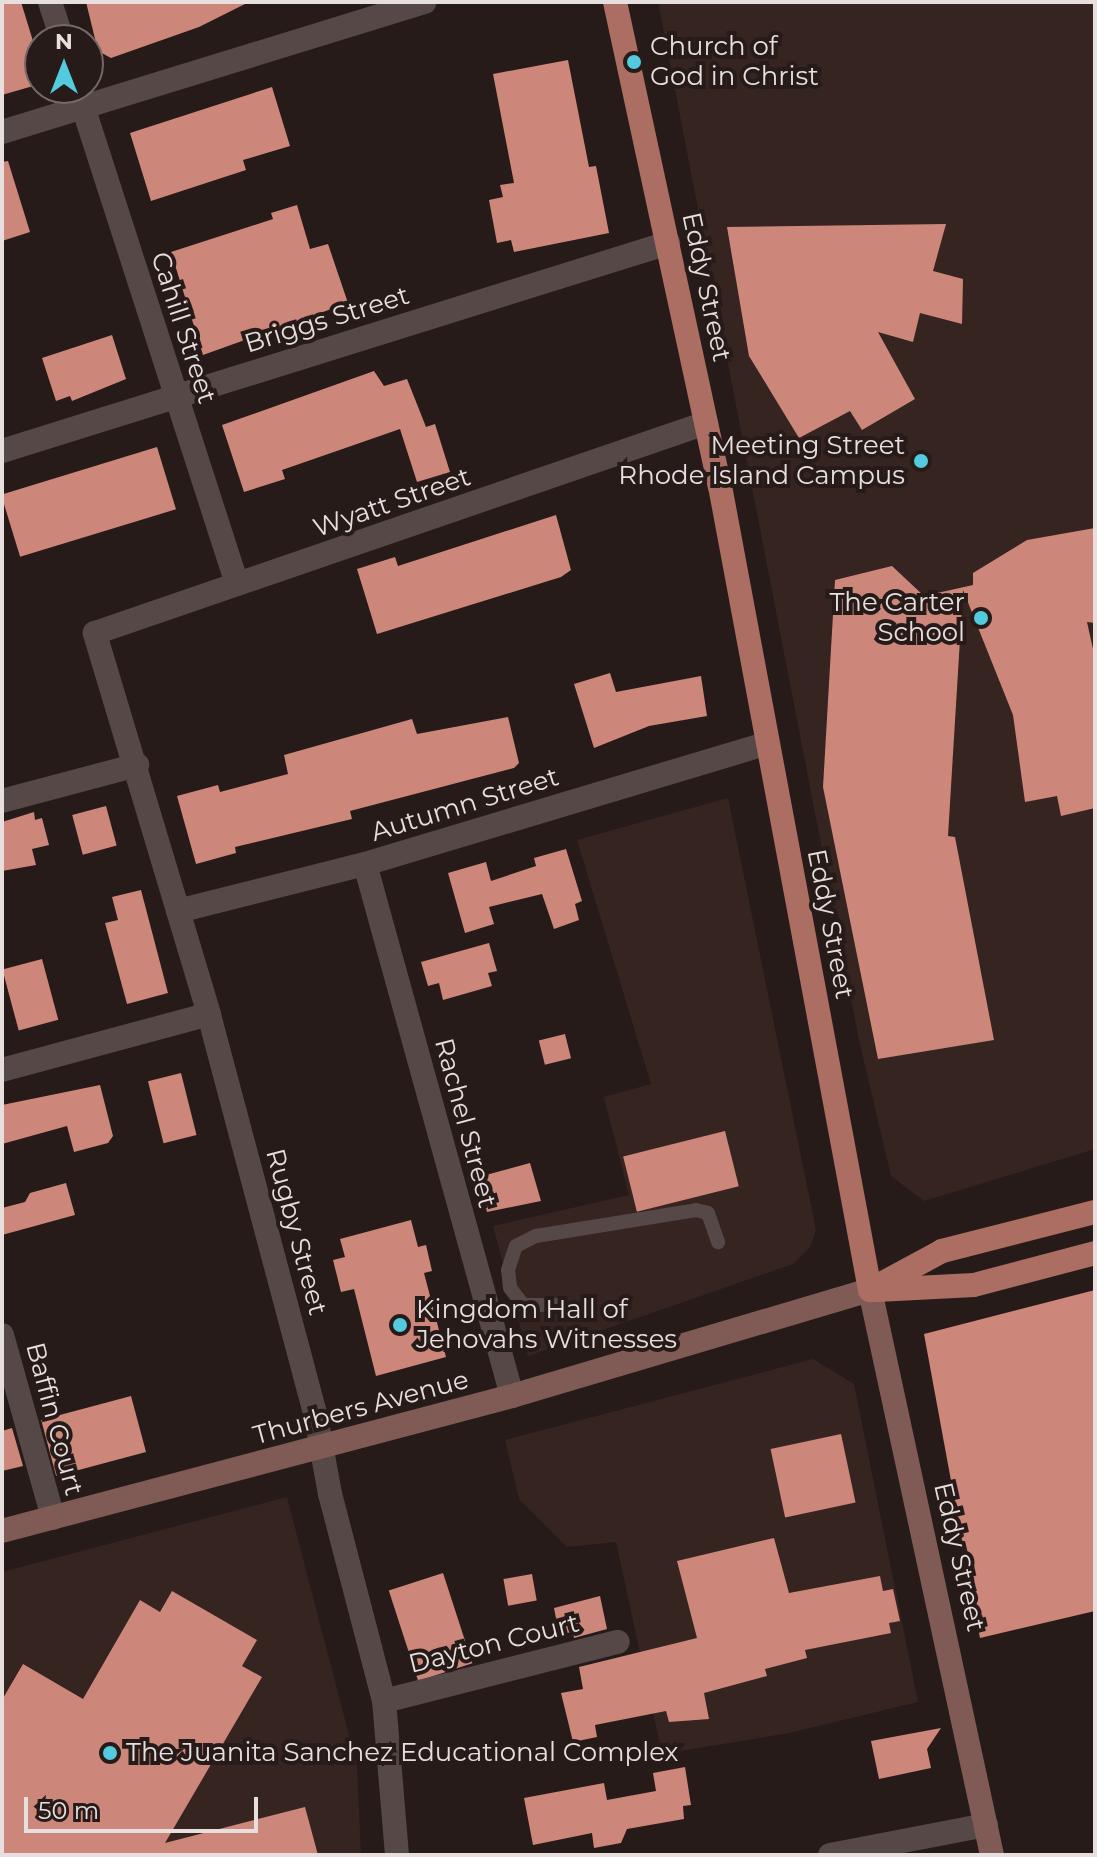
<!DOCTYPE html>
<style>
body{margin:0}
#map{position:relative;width:1097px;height:1857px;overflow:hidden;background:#271b19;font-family:Montserrat,sans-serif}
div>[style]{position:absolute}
.built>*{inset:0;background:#362421}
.building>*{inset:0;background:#cd877a;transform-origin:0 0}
.lane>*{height:14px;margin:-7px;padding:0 7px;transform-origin:7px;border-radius:7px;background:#554846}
.street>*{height:24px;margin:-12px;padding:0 12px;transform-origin:12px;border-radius:12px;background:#554846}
.secondary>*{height:24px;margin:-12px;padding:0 12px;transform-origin:12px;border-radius:12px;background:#805b55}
.primary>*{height:24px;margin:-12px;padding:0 12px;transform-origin:12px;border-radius:12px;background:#ac6e63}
.dots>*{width:22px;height:22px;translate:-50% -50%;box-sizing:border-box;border:4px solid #271b19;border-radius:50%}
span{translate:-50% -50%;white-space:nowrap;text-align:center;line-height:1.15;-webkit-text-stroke:8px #271b19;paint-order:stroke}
.poi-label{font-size:26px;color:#e7dfdd}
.left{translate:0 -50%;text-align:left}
.right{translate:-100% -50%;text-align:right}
.street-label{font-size:26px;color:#e7dfdd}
.frame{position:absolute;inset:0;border:4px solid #e7dfdd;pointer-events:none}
.north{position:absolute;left:24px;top:24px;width:80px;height:80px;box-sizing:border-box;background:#271b19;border:2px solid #746967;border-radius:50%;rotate:0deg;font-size:22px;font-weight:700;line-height:32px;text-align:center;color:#e7dfdd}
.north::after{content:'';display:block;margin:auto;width:28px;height:36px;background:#54cade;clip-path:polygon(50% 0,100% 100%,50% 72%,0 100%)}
.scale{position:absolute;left:24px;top:1797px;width:234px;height:36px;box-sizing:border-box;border:4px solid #e7dfdd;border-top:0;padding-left:10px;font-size:24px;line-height:28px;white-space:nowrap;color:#e7dfdd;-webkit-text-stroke:6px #271b19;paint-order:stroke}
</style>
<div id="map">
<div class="built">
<i style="clip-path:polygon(658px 2px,1095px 2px,1095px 1149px,924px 1201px,891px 1176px,859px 1040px)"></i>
<i style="clip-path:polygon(728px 798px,816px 1230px,810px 1247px,793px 1264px,528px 1356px,493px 1226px,629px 1195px,604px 1097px,651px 1084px,577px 840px)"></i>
<i style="clip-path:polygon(813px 1359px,854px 1384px,918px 1702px,789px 1733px,662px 1754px,616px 1542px,567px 1547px,519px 1499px,505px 1440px)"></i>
<i style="clip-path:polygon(287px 1497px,357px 1766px,361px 1855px,2px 1855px,2px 1572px)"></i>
</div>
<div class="building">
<i style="clip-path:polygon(2px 2px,21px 2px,40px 64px,40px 84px,2px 95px)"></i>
<i style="clip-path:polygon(86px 2px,249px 2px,199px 27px,111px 58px,98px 51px)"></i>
<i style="clip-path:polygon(568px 60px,589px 167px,596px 166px,609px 233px,514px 252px,511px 240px,497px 243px,489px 200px,503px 197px,500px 185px,514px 183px,493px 74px)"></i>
<i style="clip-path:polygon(272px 87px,290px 146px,243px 160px,246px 170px,151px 201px,130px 133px)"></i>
<i style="clip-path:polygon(8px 161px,30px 232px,2px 241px,2px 162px)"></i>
<i style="clip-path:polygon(297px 205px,310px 249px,328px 244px,348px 303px,203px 355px,171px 252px,273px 219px,271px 213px)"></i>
<i style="clip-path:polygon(946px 224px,933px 271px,963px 279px,962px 324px,920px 313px,913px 342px,878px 332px,915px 399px,862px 430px,850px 411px,799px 438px,749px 356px,727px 227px)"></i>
<i style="clip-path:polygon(112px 335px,126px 379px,72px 401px,70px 396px,56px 401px,42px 358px)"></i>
<i style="clip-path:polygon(374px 371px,384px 386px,407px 379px,426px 427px,435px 424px,450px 472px,417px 482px,400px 429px,282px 470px,285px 479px,244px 492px,222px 425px)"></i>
<i style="left:157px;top:447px;width:65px;height:163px;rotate:73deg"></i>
<i style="clip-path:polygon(556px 515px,571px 570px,561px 577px,377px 634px,357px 569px,395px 557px,398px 566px)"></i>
<i style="clip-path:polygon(1095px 528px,1095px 623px,1087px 622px,1095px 658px,1095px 808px,1061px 816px,1057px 796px,1025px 802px,1013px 715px,963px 590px,948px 836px,955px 837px,994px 1040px,878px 1059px,823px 787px,835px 580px,892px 566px,924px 596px,973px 585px,973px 573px,1027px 540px)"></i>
<i style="clip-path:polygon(610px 673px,616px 692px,701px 676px,707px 716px,649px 726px,594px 748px,574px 684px)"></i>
<i style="clip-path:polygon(508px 717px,519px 763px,514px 768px,350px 811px,352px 819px,235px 847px,236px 853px,196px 864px,177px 796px,218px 785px,220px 792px,288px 774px,284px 755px,412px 719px,417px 734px)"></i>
<i style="left:106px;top:806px;width:41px;height:35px;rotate:75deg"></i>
<i style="clip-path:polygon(34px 812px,35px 820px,42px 818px,49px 845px,32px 849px,36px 865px,2px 871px,2px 822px)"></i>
<i style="clip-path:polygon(566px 849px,582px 901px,575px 904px,579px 920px,554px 929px,542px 894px,489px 907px,494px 924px,465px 933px,448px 873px,486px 862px,491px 881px,536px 866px,534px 858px)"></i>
<i style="clip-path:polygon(141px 890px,168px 993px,127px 1004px,105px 923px,118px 920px,112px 897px)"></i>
<i style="clip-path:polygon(489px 943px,497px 971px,488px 973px,492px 986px,443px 1000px,439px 983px,428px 986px,421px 962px)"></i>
<i style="left:42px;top:959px;width:63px;height:41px;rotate:75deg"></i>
<i style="left:565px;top:1034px;width:25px;height:27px;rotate:76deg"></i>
<i style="left:181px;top:1073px;width:64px;height:34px;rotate:76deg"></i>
<i style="clip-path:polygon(100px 1085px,113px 1136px,108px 1143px,74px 1152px,67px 1126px,2px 1144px,2px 1105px)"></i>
<i style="left:725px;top:1131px;width:57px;height:105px;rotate:76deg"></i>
<i style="clip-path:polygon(530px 1163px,541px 1201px,487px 1212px,480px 1183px,487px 1181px,486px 1175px)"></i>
<i style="clip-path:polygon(66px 1183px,75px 1215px,2px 1235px,2px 1208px,25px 1202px,30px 1193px)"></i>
<i style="clip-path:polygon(411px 1220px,418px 1247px,426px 1245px,432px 1271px,424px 1273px,446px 1357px,376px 1376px,354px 1289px,341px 1292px,333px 1260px,345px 1257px,340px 1239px)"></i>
<i style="clip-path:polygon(1095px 1290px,1095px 1611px,980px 1638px,924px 1334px)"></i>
<i style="left:131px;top:1396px;width:58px;height:93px;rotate:75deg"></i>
<i style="clip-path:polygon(12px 1428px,23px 1466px,2px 1471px,2px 1431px)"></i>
<i style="left:841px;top:1434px;width:70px;height:72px;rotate:78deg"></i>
<i style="clip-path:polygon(774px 1538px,789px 1593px,880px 1576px,883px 1591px,893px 1589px,900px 1621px,889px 1623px,891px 1633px,805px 1650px,807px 1658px,765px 1669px,767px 1676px,704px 1693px,709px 1719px,669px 1722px,666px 1711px,595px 1725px,597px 1737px,573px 1742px,561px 1693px,583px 1689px,579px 1667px,697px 1638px,677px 1561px)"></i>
<i style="left:443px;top:1573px;width:95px;height:57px;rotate:72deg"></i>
<i style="left:532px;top:1574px;width:27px;height:29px;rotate:80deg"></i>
<i style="clip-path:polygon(172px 1591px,257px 1640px,242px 1666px,262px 1677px,165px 1843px,305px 1807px,318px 1855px,2px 1855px,2px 1700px,23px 1664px,83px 1699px,140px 1600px,160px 1612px)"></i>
<i style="clip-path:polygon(600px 1596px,607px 1629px,574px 1638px,573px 1632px,559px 1634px,554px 1608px)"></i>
<i style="clip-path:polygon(941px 1728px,927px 1749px,931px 1768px,879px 1779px,871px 1741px)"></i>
<i style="clip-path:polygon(685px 1767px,691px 1805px,683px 1806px,684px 1819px,627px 1829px,621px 1843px,594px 1848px,592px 1833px,533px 1845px,524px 1798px,604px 1783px,607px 1800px,656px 1791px,653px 1773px)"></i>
</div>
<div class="lane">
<i style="left:558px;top:1305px;width:35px;rotate:180deg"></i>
<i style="left:523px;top:1305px;width:21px;rotate:-127deg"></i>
<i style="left:510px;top:1288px;width:18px;rotate:-96deg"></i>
<i style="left:508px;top:1270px;width:25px;rotate:-72deg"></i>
<i style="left:516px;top:1246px;width:22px;rotate:-27deg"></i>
<i style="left:536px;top:1236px;width:162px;rotate:-9.2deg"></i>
<i style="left:696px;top:1210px;width:12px;rotate:14deg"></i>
<i style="left:708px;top:1213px;width:31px;rotate:71deg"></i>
</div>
<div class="street">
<i style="left:50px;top:2px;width:40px;rotate:72deg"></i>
<i style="left:77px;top:88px;width:521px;rotate:72.12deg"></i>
<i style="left:2px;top:132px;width:442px;rotate:-17.1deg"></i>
<i style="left:2px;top:451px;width:698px;rotate:-17.34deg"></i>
<i style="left:2px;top:801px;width:140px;rotate:-14.9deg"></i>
<i style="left:365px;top:864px;width:552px;rotate:74.55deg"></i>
<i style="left:178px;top:911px;width:193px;rotate:-14.1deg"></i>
<i style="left:365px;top:864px;width:418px;rotate:-16.7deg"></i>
<i style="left:2px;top:1070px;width:214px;rotate:-15.1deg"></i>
<i style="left:2px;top:1335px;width:190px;rotate:74.4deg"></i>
<i style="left:384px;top:1701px;width:241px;rotate:-14.2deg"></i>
<i style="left:397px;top:1855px;width:155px;rotate:-94.8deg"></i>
<i style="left:384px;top:1701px;width:214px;rotate:-104.6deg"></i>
<i style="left:330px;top:1494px;width:78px;rotate:-100.3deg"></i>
<i style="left:316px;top:1417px;width:417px;rotate:-104.9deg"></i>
<i style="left:209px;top:1014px;width:398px;rotate:-106.7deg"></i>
<i style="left:95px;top:633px;width:646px;rotate:-18.97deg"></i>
<i style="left:830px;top:1855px;width:159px;rotate:-10.9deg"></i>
</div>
<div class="secondary">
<i style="left:2px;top:1531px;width:528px;rotate:-14.83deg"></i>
<i style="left:512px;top:1396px;width:373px;rotate:-16.5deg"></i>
<i style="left:870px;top:1290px;width:578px;rotate:77.82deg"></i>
</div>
<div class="primary">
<i style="left:615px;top:2px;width:495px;rotate:77.8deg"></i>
<i style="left:720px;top:486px;width:818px;rotate:79.43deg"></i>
<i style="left:870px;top:1290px;width:82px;rotate:-28.4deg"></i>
<i style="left:942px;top:1251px;width:158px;rotate:-14.3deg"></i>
<i style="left:877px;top:1290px;width:97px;rotate:-3deg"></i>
<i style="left:974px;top:1285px;width:125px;rotate:-14.8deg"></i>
</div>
<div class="dots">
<i style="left:634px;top:62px;background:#54cade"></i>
<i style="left:921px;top:461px;background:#54cade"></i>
<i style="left:981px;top:618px;background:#54cade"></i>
<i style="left:400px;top:1325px;background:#54cade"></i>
<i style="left:110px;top:1753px;background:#54cade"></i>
</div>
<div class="poi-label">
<span class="left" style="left:650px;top:62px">Church of<br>God in Christ</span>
<span class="right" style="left:905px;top:461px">Meeting Street<br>Rhode Island Campus</span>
<span class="right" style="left:965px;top:618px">The Carter<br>School</span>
<span class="left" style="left:416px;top:1325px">Kingdom Hall of<br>Jehovahs Witnesses</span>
<span class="left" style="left:126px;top:1753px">The Juanita Sanchez Educational Complex</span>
</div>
<div class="street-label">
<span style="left:706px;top:287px;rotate:78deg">Eddy Street</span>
<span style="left:327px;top:320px;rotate:-17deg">Briggs Street</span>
<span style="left:183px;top:328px;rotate:72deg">Cahill Street</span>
<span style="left:392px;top:503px;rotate:-19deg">Wyatt Street</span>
<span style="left:465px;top:805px;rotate:-17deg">Autumn Street</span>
<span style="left:830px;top:924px;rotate:79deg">Eddy Street</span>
<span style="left:465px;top:1123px;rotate:75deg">Rachel Street</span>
<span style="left:296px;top:1232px;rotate:75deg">Rugby Street</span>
<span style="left:361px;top:1408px;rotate:-15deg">Thurbers Avenue</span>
<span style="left:54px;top:1419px;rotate:75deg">Baffin Court</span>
<span style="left:959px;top:1557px;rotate:77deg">Eddy Street</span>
<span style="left:494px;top:1644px;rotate:-14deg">Dayton Court</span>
</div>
<div class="frame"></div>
<div class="north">N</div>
<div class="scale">50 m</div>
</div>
